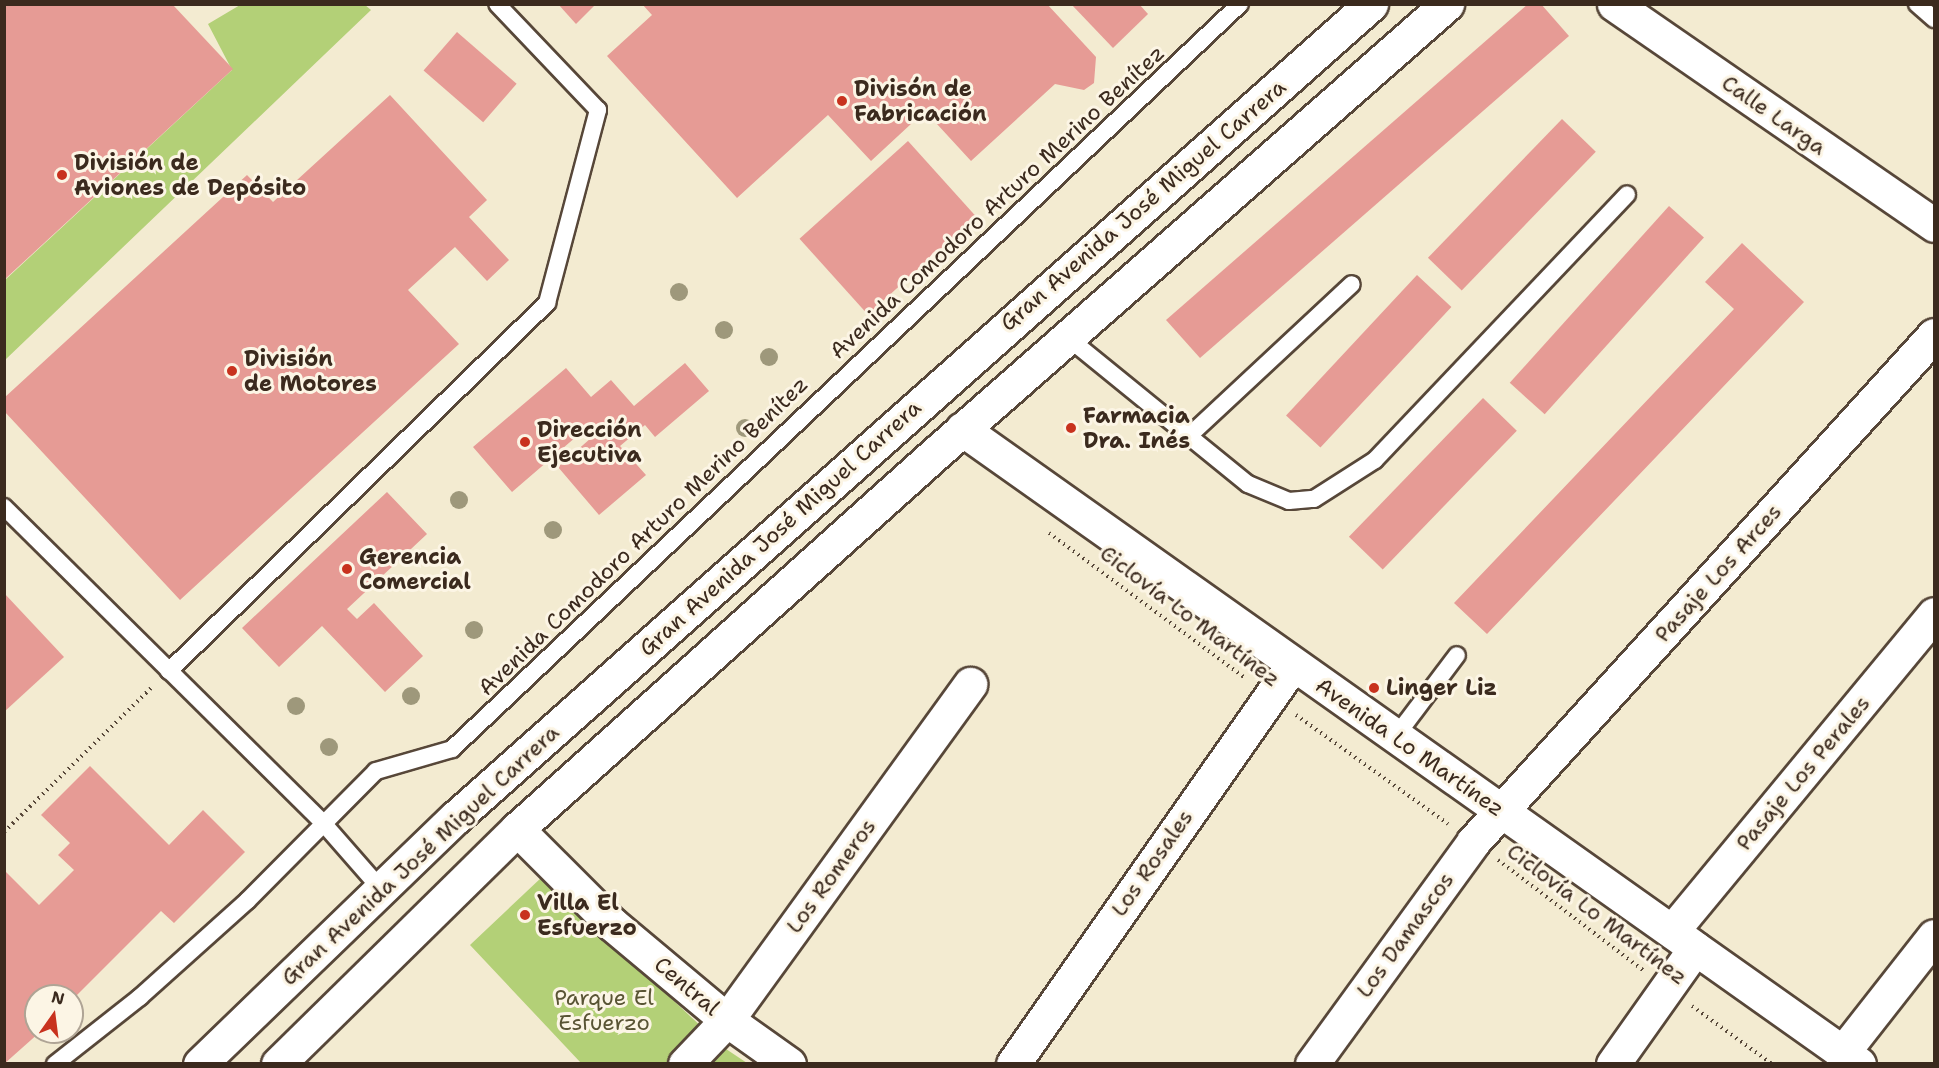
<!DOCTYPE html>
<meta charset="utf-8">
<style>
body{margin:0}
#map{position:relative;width:1939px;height:1068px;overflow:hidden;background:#f3ebd1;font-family:"Shantell Sans",sans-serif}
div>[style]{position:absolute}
.green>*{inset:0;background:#b3d077}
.building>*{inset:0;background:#e69b95;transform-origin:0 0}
.path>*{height:4px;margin-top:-2px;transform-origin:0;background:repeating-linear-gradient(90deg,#574739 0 1.5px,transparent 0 6px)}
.roads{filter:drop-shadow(2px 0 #574739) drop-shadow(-2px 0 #574739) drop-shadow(0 2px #574739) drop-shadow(0 -2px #574739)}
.service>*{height:16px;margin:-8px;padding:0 8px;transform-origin:8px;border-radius:8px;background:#fff}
.minor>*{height:33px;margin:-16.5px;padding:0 16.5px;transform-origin:16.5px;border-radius:16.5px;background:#fff}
.secondary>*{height:33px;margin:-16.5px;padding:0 16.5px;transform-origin:16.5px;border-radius:16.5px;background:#fff}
.primary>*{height:33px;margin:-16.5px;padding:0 16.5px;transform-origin:16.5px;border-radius:16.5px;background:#fff}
.trees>*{width:18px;height:18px;margin:-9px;border-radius:50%;background:#9e987b}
.dots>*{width:16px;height:16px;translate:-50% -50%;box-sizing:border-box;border:3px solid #fcf5e5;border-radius:50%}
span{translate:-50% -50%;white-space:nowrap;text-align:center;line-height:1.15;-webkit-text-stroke:6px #fcf5e5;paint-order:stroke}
.poi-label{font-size:22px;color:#3b2a1e;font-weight:700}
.left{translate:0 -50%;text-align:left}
.street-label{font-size:22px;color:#3b2a1e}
.park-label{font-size:22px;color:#595434}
.frame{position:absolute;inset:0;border:6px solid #3b2a1e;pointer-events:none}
.north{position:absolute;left:24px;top:984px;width:60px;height:60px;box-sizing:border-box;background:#fcf5e5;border:2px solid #afa495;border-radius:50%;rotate:14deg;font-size:16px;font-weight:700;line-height:24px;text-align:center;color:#3b2a1e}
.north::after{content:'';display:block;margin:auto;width:21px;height:27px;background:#c8321e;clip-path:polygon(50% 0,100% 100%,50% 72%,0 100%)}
</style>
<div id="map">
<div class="green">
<i style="clip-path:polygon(240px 5px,365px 5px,371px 10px,5px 360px,5px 280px,232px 70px,208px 24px)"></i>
<i style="clip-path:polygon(542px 877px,723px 1047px,747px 1063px,581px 1063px,470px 945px)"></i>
</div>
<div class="building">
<i style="clip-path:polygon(558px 4px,596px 4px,576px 24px)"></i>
<i style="clip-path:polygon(642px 4px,1047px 4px,1096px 57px,1094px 83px,1084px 90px,1055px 84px,971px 161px,925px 111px,871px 161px,828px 115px,737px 198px,607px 56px,652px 15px)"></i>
<i style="clip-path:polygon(1071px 4px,1139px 4px,1148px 14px,1113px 48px)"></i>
<i style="clip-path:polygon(1528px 4px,1541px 4px,1569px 36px,1200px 358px,1166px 320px)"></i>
<i style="clip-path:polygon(4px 5px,173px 5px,233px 69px,4px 280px)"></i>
<i style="left:457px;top:32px;width:79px;height:51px;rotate:41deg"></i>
<i style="clip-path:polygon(390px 95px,487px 200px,469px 217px,509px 260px,487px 281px,455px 247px,408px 290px,459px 344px,180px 600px,4px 411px,4px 398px,247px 175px,273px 202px)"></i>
<i style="left:1562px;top:119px;width:47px;height:193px;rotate:44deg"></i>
<i style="left:908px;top:141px;width:102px;height:146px;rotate:48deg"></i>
<i style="left:1669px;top:206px;width:47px;height:238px;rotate:42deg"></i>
<i style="clip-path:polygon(1742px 243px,1804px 302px,1487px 634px,1454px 603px,1734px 309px,1705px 282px)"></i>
<i style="left:1417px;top:275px;width:47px;height:192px;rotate:43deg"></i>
<i style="clip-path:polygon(685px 363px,709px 391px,655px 437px,645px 425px,620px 446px,646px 475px,599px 515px,558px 467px,591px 438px,584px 430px,512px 492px,473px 447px,566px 368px,591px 397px,611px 380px,634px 406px)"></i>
<i style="left:1483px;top:398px;width:47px;height:193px;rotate:44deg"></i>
<i style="clip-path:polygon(387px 492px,427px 534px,347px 609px,357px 619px,374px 603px,423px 656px,385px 692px,322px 626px,279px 667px,242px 628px)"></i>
<i style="clip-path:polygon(4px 593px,64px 657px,4px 712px)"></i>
<i style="clip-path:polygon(90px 766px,169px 845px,203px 810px,245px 852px,174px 923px,161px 911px,72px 1000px,72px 996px,36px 996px,36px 1032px,40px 1032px,4px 1064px,4px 870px,39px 905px,74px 870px,58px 855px,70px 843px,41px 815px)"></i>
</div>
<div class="path">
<i style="left:1049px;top:533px;width:245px;rotate:36.5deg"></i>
<i style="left:1296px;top:715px;width:187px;rotate:35.6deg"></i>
<i style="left:4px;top:832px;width:209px;rotate:-44.4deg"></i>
<i style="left:1498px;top:860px;width:182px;rotate:37.2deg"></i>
<i style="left:1692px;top:1006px;width:99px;rotate:35.9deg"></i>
</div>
<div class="roads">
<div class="service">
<i style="left:1917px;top:4px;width:23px;rotate:41deg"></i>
<i style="left:1067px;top:337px;width:233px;rotate:39.1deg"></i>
<i style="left:1248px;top:484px;width:44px;rotate:22.5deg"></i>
<i style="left:1289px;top:501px;width:25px;rotate:-5deg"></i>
<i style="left:1314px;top:499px;width:72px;rotate:-32.6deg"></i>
<i style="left:1375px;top:460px;width:366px;rotate:-46.5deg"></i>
<i style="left:1190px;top:435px;width:221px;rotate:-43deg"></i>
<i style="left:4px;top:507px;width:450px;rotate:44.7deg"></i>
<i style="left:324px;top:824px;width:86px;rotate:48.8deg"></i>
<i style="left:169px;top:671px;width:528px;rotate:-44.23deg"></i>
<i style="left:547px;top:303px;width:200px;rotate:-75.2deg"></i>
<i style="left:598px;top:110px;width:146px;rotate:-133.6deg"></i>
<i style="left:1396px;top:736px;width:101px;rotate:-53deg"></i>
<i style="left:55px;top:1064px;width:108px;rotate:-38.2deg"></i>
<i style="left:140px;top:997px;width:144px;rotate:-41.9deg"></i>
<i style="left:247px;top:901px;width:183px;rotate:-45.2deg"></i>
<i style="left:376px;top:771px;width:79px;rotate:-16.1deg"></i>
<i style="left:452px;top:749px;width:1084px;rotate:-43.39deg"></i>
</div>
<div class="minor">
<i style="left:1614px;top:4px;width:389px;rotate:34.6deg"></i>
<i style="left:1672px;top:931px;width:411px;rotate:-50.4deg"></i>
<i style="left:1843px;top:1052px;width:147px;rotate:-51.9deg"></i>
<i style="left:685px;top:1064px;width:61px;rotate:-46.3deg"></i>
<i style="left:727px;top:1020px;width:415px;rotate:-54.1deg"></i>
<i style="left:1013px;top:1064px;width:488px;rotate:-55deg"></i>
<i style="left:1312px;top:1064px;width:274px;rotate:-54deg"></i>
<i style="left:1473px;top:842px;width:685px;rotate:-47.72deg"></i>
<i style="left:1613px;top:1064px;width:142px;rotate:-54.7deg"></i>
</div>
<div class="secondary">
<i style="left:962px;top:429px;width:1099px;rotate:35.3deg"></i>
<i style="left:517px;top:829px;width:134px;rotate:45deg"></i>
<i style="left:612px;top:924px;width:150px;rotate:39.9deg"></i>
<i style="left:727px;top:1020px;width:76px;rotate:35.4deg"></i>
</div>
<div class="primary">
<i style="left:200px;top:1064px;width:356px;rotate:-44deg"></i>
<i style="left:456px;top:817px;width:1224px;rotate:-41.62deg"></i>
<i style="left:278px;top:1064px;width:335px;rotate:-44.5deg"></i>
<i style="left:517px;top:829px;width:564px;rotate:-41.91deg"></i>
<i style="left:937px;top:452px;width:679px;rotate:-41.3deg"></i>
</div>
</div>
<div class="trees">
<i style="left:679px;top:292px"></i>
<i style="left:724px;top:330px"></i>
<i style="left:769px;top:357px"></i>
<i style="left:745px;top:428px"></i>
<i style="left:459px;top:500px"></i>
<i style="left:553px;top:530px"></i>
<i style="left:474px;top:630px"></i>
<i style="left:411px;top:696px"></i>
<i style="left:296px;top:706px"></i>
<i style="left:329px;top:747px"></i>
</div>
<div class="dots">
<i style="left:842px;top:101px;background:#c8321e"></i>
<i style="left:62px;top:175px;background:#c8321e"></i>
<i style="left:232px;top:371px;background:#c8321e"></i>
<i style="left:1071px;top:428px;background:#c8321e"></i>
<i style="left:525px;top:442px;background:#c8321e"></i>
<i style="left:347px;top:569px;background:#c8321e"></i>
<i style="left:1374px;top:688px;background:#c8321e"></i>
<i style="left:525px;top:915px;background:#c8321e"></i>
</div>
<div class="poi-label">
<span class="left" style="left:854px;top:101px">Divisón de<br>Fabricación</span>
<span class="left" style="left:74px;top:175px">División de<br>Aviones de Depósito</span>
<span class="left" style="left:244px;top:371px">División<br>de Motores</span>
<span class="left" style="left:1083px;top:428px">Farmacia<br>Dra. Inés</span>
<span class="left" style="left:537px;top:442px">Dirección<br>Ejecutiva</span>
<span class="left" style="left:359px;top:569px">Gerencia<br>Comercial</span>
<span class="left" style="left:1386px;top:688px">Linger Liz</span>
<span class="left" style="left:537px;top:915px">Villa El<br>Esfuerzo</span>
</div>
<div class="street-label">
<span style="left:1774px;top:115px;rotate:35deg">Calle Larga</span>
<span style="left:997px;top:202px;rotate:-43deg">Avenida Comodoro Arturo Merino Benítez</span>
<span style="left:1143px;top:205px;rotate:-41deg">Gran Avenida José Miguel Carrera</span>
<span style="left:780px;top:528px;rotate:-42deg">Gran Avenida José Miguel Carrera</span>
<span style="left:643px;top:536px;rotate:-44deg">Avenida Comodoro Arturo Merino Benítez</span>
<span style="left:1718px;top:573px;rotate:-48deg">Pasaje Los Arces</span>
<span style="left:1190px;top:616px;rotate:37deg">Ciclovía Lo Martínez</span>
<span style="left:1410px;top:747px;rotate:35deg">Avenida Lo Martínez</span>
<span style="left:1803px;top:773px;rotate:-50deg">Pasaje Los Perales</span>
<span style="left:420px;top:855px;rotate:-43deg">Gran Avenida José Miguel Carrera</span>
<span style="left:1152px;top:863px;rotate:-55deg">Los Rosales</span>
<span style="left:831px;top:876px;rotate:-54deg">Los Romeros</span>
<span style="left:1597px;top:914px;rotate:37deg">Ciclovía Lo Martínez</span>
<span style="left:1405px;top:935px;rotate:-54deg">Los Damascos</span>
<span style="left:687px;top:986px;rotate:40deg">Central</span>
</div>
<div class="park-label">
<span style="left:604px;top:1010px">Parque El<br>Esfuerzo</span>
</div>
<div class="frame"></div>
<div class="north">N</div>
</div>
